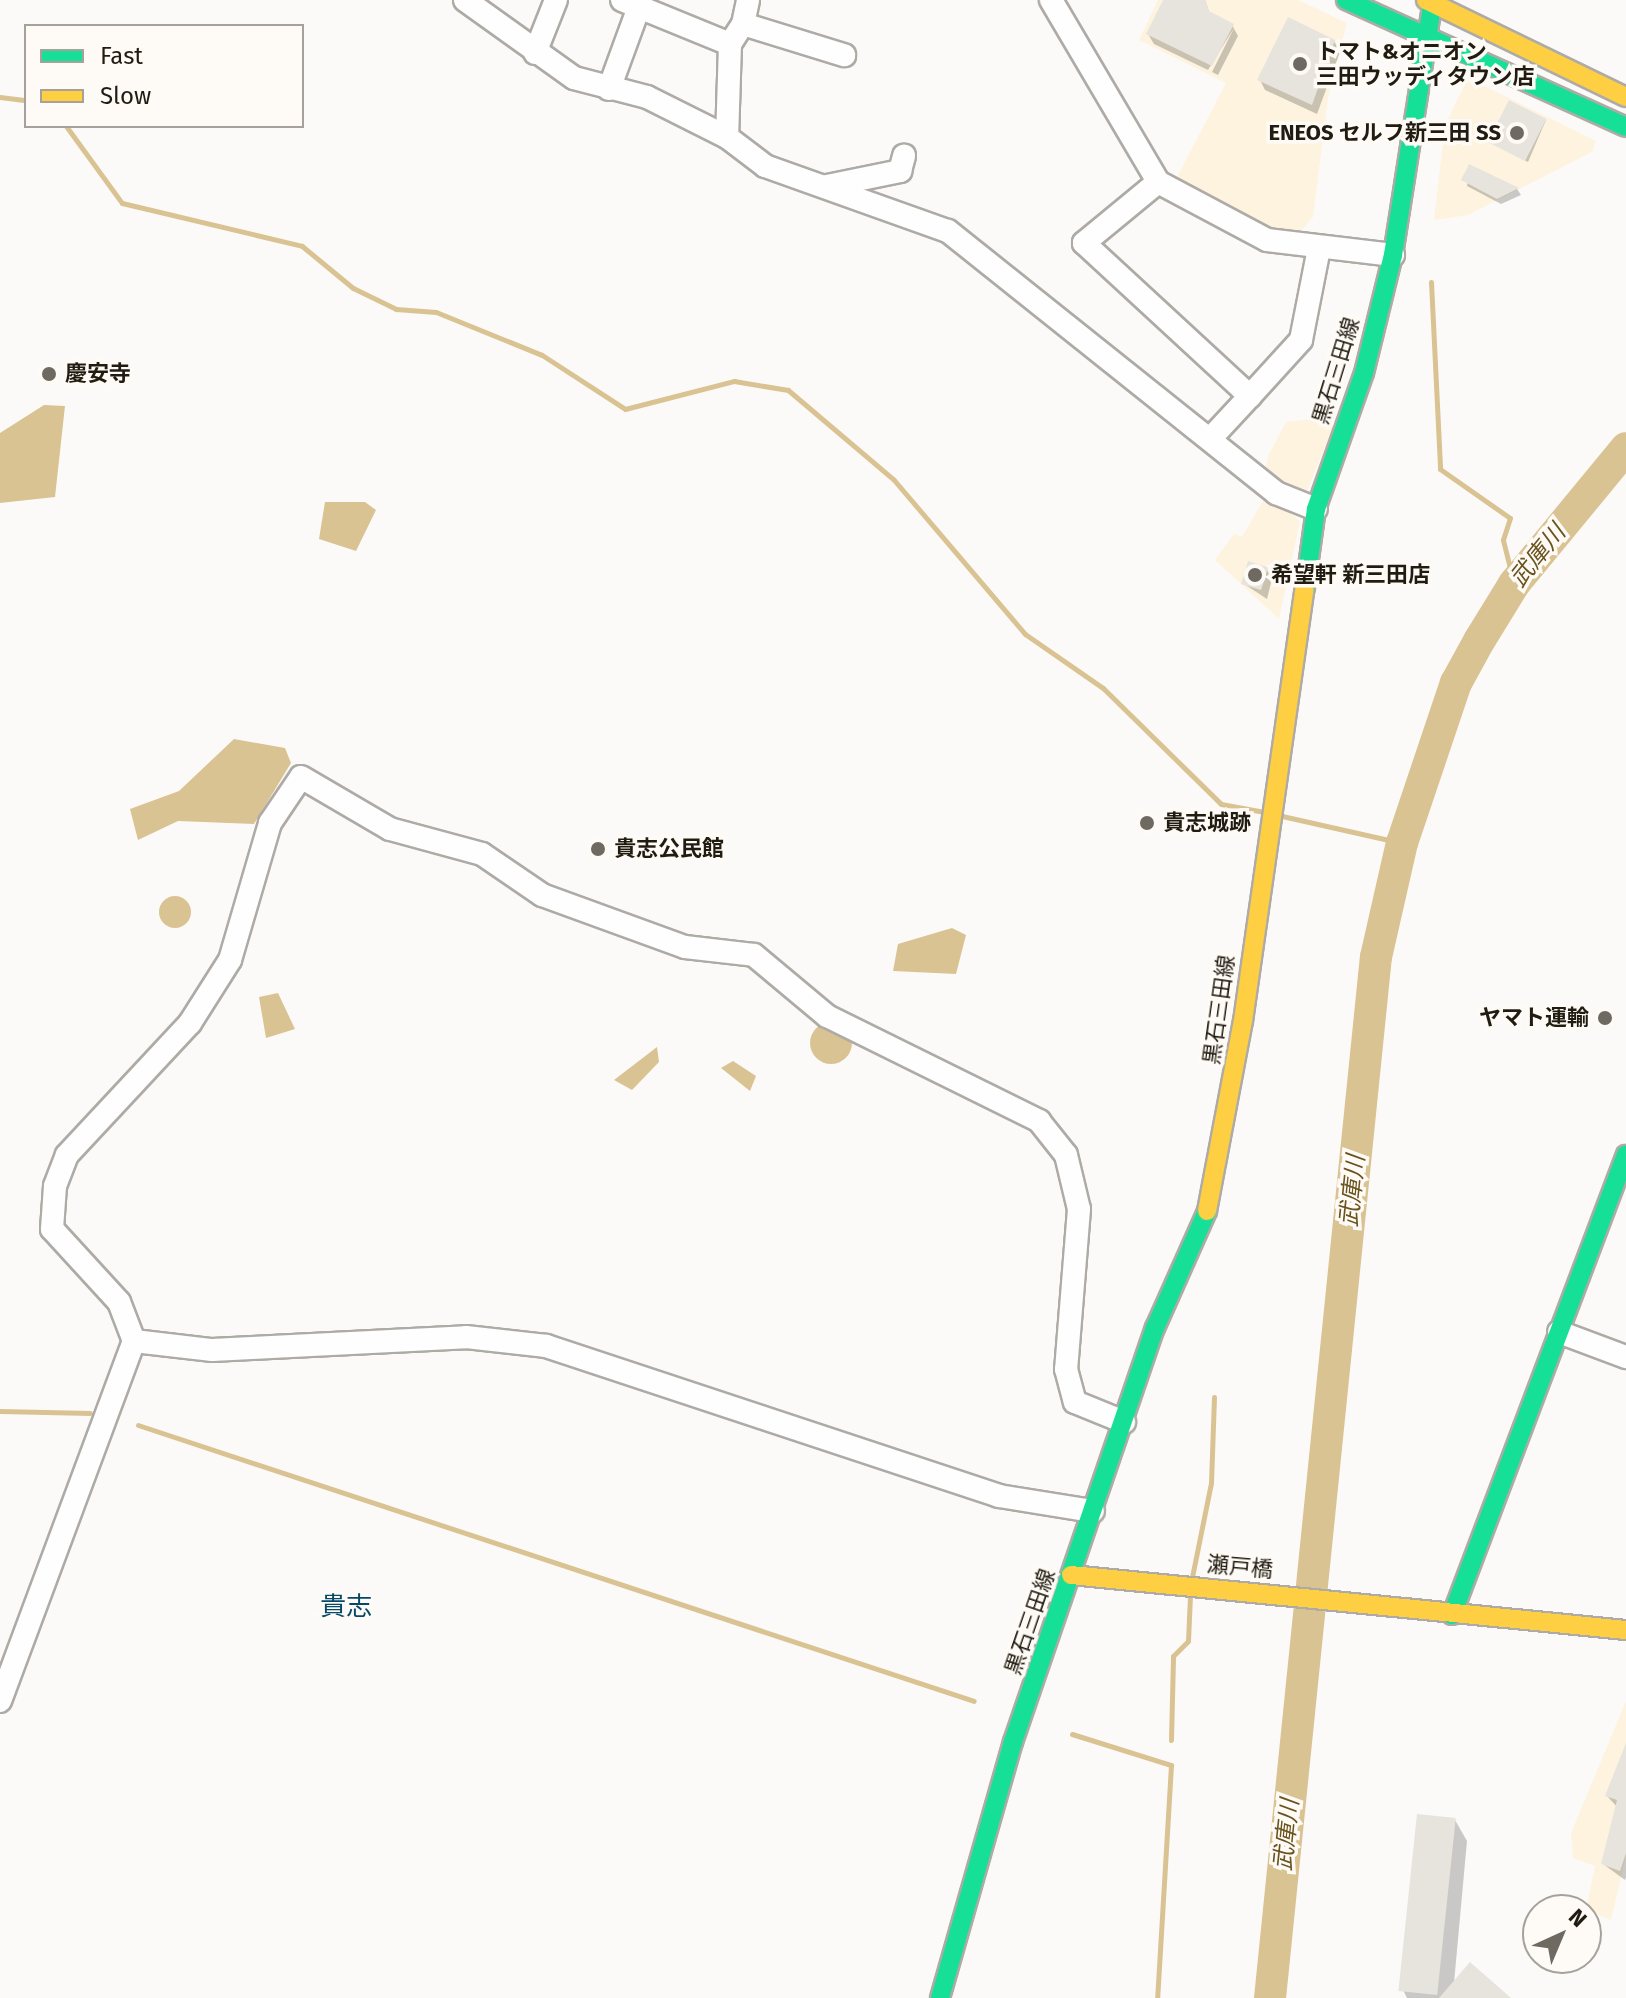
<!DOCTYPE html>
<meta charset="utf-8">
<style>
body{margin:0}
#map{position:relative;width:1626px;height:1998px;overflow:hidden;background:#fcfaf8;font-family:"Fira Sans","Noto Sans JP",sans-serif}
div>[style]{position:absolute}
.built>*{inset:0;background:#fdf3de}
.water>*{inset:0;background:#dac392}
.round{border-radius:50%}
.shadow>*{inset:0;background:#0003}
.stream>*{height:5px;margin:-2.5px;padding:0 2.5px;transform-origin:2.5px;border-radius:2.5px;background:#dac392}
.river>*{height:32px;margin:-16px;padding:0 16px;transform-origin:16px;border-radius:16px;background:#dac392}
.building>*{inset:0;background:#e7e3dd;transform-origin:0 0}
.roads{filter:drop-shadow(2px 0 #aeaba6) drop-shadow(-2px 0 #aeaba6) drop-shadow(0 2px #aeaba6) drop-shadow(0 -2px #aeaba6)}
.street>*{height:22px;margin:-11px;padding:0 11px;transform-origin:11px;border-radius:11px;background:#fffefe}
.fast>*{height:18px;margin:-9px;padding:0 9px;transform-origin:9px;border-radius:9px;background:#16e098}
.slow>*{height:18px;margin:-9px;padding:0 9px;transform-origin:9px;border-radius:9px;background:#ffcf43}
.dots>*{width:22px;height:22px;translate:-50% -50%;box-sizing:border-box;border:4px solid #fefbf6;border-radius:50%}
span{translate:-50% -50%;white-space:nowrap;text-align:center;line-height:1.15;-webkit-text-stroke:7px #fefbf6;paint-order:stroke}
.poi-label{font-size:22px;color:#211c12;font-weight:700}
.left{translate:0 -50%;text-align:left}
.right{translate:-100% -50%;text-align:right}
.street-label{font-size:22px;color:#211c12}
.water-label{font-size:24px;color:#6a531f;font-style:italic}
.quarter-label{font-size:26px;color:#044a68}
.legend{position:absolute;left:24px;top:24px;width:280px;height:104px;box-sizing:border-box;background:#fefbf6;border:2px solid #a6a29b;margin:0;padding:10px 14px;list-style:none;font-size:24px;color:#211c12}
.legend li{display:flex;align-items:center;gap:16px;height:40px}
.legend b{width:40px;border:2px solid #a6a29b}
.north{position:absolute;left:1522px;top:1894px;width:80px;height:80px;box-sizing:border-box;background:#fefbf6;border:2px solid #a6a29b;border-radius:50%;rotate:44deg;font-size:22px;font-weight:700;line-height:32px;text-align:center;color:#211c12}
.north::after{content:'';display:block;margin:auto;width:28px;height:36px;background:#6e6a62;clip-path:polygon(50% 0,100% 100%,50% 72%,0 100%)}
</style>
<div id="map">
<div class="built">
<i style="clip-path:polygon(1158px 0,1298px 0,1347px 23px,1328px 98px,1313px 217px,1299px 234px,1270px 230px,1175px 181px,1226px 83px,1139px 40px)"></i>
<i style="clip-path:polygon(1468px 78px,1596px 141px,1592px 152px,1468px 215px,1434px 220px,1445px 125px)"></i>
<i style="clip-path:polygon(1319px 418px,1334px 425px,1307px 491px,1285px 484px,1266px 468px,1268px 456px,1286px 422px)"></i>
<i style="clip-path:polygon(1267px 494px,1300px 521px,1279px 619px,1215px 560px,1234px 534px,1242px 537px)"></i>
<i style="clip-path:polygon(1626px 1701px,1626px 1856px,1611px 1920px,1586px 1910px,1595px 1866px,1573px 1858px,1571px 1833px)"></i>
</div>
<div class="water">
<i style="clip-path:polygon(44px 405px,65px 406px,55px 497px,0 503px,0 433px)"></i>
<i style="clip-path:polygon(325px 502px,365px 502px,376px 510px,356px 551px,319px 539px)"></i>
<i style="clip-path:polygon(234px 739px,285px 748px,291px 763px,254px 824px,178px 821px,138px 840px,130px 809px,179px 791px)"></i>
<i class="round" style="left:159px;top:896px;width:32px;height:32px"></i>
<i style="clip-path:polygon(952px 928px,966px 935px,956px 974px,893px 971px,898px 944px)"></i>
<i style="clip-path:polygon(278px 993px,295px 1029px,266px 1038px,259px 997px)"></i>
<i class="round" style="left:810px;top:1022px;width:42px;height:42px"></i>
<i style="clip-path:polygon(657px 1047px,659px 1062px,632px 1090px,614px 1080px)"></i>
<i style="clip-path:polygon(733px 1061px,756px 1076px,750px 1091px,721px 1068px)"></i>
</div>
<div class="shadow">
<i style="clip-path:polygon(1165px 0,1205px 0,1210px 14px,1232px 25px,1238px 36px,1218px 75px,1212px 72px,1234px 28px,1208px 70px,1154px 44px,1148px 34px)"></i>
<i style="clip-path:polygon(1334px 41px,1340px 52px,1317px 114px,1265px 90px,1260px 80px)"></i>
<i style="clip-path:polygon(1546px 120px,1528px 162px,1490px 142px)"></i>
<i style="clip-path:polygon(1470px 167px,1517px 189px,1521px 195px,1501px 204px,1467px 186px)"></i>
<i style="clip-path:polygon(1266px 568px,1272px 579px,1267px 599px,1244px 584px)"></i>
<i style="clip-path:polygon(1626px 1744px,1626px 1877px,1625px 1880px,1603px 1864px,1618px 1808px,1607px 1796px)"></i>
<i style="clip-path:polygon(1455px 1820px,1467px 1841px,1454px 1983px,1508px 1998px,1407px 1998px,1403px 1990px)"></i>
</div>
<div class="stream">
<i style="left:0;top:97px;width:26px;rotate:7deg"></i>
<i style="left:66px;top:126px;width:95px;rotate:54deg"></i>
<i style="left:122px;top:203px;width:185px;rotate:13.4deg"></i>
<i style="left:302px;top:246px;width:66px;rotate:39.5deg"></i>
<i style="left:353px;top:288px;width:48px;rotate:26deg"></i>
<i style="left:396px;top:309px;width:40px;rotate:4.3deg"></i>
<i style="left:436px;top:312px;width:114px;rotate:22.1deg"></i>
<i style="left:542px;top:355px;width:99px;rotate:33deg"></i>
<i style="left:625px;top:409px;width:113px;rotate:-14.4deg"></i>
<i style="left:734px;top:381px;width:55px;rotate:9.5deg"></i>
<i style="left:788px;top:390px;width:139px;rotate:40.3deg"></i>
<i style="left:894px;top:480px;width:202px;rotate:49.6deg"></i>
<i style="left:1025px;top:634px;width:95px;rotate:34.7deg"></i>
<i style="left:1103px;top:688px;width:165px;rotate:44.5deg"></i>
<i style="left:1221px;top:804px;width:44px;rotate:10.5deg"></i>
<i style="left:1431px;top:282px;width:187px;rotate:87.2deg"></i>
<i style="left:1440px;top:469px;width:85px;rotate:35deg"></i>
<i style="left:1510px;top:518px;width:23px;rotate:108deg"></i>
<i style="left:1503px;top:540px;width:45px;rotate:76deg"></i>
<i style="left:1282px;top:816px;width:123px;rotate:12.7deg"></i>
<i style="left:0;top:1411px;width:90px;rotate:1.3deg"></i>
<i style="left:138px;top:1425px;width:880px;rotate:18.27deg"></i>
<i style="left:1192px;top:1577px;width:96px;rotate:-78.6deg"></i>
<i style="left:1211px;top:1483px;width:86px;rotate:-88deg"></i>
<i style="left:1072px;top:1734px;width:104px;rotate:17.4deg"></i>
<i style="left:1171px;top:1765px;width:233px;rotate:93.4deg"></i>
<i style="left:1171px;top:1740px;width:84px;rotate:-88.6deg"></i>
<i style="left:1173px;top:1656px;width:21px;rotate:-45deg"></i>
<i style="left:1188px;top:1641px;width:46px;rotate:-87.5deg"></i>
</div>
<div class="river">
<i style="left:1270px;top:1998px;width:1046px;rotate:-84.19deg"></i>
<i style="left:1376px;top:957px;width:117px;rotate:-77.2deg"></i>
<i style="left:1402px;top:843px;width:169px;rotate:-71.4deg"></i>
<i style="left:1456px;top:683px;width:48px;rotate:-61.3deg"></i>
<i style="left:1479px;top:641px;width:67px;rotate:-58.4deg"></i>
<i style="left:1514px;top:584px;width:176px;rotate:-50.5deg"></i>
</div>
<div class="building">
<i style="clip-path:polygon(1163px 0,1205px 0,1209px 11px,1234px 24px,1212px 66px,1146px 34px)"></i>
<i style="clip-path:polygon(1288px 17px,1335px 40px,1312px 105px,1257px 80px)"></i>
<i style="left:1509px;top:100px;width:42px;height:47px;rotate:27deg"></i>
<i style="clip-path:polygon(1469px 164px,1519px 188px,1497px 199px,1461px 180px)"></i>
<i style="left:1248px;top:561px;width:21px;height:24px;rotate:17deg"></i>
<i style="clip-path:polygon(1626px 1743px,1626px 1853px,1620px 1871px,1601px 1864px,1617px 1800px,1605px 1796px)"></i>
<i style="left:1417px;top:1814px;width:39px;height:178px;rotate:6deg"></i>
<i style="clip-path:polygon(1470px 1962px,1511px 1998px,1439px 1998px)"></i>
</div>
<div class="roads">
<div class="street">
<i style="left:465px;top:0;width:134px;rotate:35.6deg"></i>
<i style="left:574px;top:78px;width:75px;rotate:14.6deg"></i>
<i style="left:647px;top:97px;width:89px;rotate:26.6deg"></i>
<i style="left:727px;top:137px;width:48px;rotate:37.3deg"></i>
<i style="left:765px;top:166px;width:194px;rotate:19.6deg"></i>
<i style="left:948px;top:231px;width:420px;rotate:38.6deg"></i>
<i style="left:1276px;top:493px;width:43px;rotate:21.8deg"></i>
<i style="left:622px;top:0;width:117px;rotate:22.2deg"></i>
<i style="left:730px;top:44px;width:93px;rotate:91.8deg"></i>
<i style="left:1051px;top:0;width:211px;rotate:59.5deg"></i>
<i style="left:1158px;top:182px;width:123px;rotate:28deg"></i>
<i style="left:1267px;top:240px;width:127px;rotate:6.8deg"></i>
<i style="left:743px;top:24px;width:25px;rotate:-78deg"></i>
<i style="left:730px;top:44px;width:24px;rotate:-57deg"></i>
<i style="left:743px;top:24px;width:106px;rotate:17.1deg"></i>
<i style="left:535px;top:53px;width:57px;rotate:-68.4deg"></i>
<i style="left:609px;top:89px;width:87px;rotate:-69.9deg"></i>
<i style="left:1158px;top:182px;width:96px;rotate:140.5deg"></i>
<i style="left:1084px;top:243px;width:226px;rotate:42.7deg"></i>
<i style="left:1250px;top:396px;width:76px;rotate:-47.7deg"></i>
<i style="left:1301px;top:340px;width:94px;rotate:-78.9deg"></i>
<i style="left:827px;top:186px;width:75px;rotate:-11.6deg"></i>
<i style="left:900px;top:171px;width:16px;rotate:-75deg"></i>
<i style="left:1211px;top:438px;width:57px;rotate:-47.1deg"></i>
<i style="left:1559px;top:1332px;width:72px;rotate:20.5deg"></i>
<i style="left:134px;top:1341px;width:79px;rotate:6.6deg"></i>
<i style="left:212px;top:1350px;width:254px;rotate:-2.9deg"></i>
<i style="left:466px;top:1337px;width:81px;rotate:6.4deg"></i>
<i style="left:546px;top:1346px;width:477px;rotate:18.3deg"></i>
<i style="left:999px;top:1496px;width:95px;rotate:9.1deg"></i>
<i style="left:0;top:1701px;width:384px;rotate:-69.6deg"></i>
<i style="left:134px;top:1341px;width:42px;rotate:-111deg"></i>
<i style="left:119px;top:1302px;width:99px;rotate:-132.5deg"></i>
<i style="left:52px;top:1229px;width:43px;rotate:-86deg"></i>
<i style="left:55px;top:1186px;width:33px;rotate:-69deg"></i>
<i style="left:67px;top:1155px;width:180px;rotate:-47deg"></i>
<i style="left:190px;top:1023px;width:75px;rotate:-57.6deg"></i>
<i style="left:230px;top:960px;width:143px;rotate:-73.7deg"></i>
<i style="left:270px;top:823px;width:55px;rotate:-56deg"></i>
<i style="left:301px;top:777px;width:103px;rotate:30.3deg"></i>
<i style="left:390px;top:829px;width:95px;rotate:15.2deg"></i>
<i style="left:482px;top:854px;width:73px;rotate:34.3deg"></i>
<i style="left:542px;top:895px;width:152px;rotate:20deg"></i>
<i style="left:685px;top:947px;width:69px;rotate:6.6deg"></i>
<i style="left:754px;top:955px;width:95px;rotate:39.9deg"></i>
<i style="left:827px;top:1016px;width:237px;rotate:26.3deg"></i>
<i style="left:1039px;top:1121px;width:43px;rotate:51.5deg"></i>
<i style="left:1066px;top:1155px;width:56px;rotate:76.5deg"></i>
<i style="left:1079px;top:1209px;width:161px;rotate:94.6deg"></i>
<i style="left:1066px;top:1369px;width:34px;rotate:75deg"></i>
<i style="left:1075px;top:1402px;width:53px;rotate:22.2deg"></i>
</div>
<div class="fast">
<i style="left:1346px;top:0;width:307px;rotate:24.4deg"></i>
<i style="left:1305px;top:588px;width:80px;rotate:-82.1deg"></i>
<i style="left:1316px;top:509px;width:144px;rotate:-70.6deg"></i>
<i style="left:1364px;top:373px;width:122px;rotate:-76.2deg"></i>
<i style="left:1393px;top:255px;width:258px;rotate:-81.1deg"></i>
<i style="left:1452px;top:1615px;width:492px;rotate:-69.3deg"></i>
<i style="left:940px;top:1998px;width:266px;rotate:-74.1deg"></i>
<i style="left:1013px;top:1742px;width:438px;rotate:-71.1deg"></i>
<i style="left:1155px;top:1328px;width:128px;rotate:-66deg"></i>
</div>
<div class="slow">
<i style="left:1426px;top:0;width:222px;rotate:25.9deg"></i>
<i style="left:1207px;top:1211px;width:193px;rotate:-79.3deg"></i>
<i style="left:1243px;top:1021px;width:437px;rotate:-81.9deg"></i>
<i style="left:1071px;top:1575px;width:558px;rotate:5.66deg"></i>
</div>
</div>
<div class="dots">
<i style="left:1300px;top:64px;background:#6e6a62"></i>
<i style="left:1517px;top:133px;background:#6e6a62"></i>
<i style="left:49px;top:374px;background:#6e6a62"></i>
<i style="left:1255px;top:575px;background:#6e6a62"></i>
<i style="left:1147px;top:823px;background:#6e6a62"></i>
<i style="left:598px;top:849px;background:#6e6a62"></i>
<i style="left:1605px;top:1018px;background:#6e6a62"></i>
</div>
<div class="poi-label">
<span class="left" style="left:1316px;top:64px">トマト&amp;オニオン<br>三田ウッディタウン店</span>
<span class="right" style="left:1501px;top:133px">ENEOS セルフ新三田 SS</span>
<span class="left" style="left:65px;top:374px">慶安寺</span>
<span class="left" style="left:1271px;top:575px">希望軒 新三田店</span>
<span class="left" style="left:1163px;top:823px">貴志城跡</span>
<span class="left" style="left:614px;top:849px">貴志公民館</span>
<span class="right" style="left:1589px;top:1018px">ヤマト運輸</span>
</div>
<div class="street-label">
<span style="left:1336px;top:371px;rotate:-73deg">黒石三田線</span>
<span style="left:1219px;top:1010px;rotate:-82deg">黒石三田線</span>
<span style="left:1240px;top:1567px;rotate:5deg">瀬戸橋</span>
<span style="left:1030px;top:1622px;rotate:-71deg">黒石三田線</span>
</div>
<div class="water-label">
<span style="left:1538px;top:556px;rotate:-51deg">武庫川</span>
<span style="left:1353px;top:1191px;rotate:-84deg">武庫川</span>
<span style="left:1287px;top:1835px;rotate:-84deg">武庫川</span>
</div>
<div class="quarter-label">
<span style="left:346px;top:1607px">貴志</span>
</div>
<ul class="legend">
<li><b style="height:10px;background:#16e098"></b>Fast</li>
<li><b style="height:10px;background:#ffcf43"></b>Slow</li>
</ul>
<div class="north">N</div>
</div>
